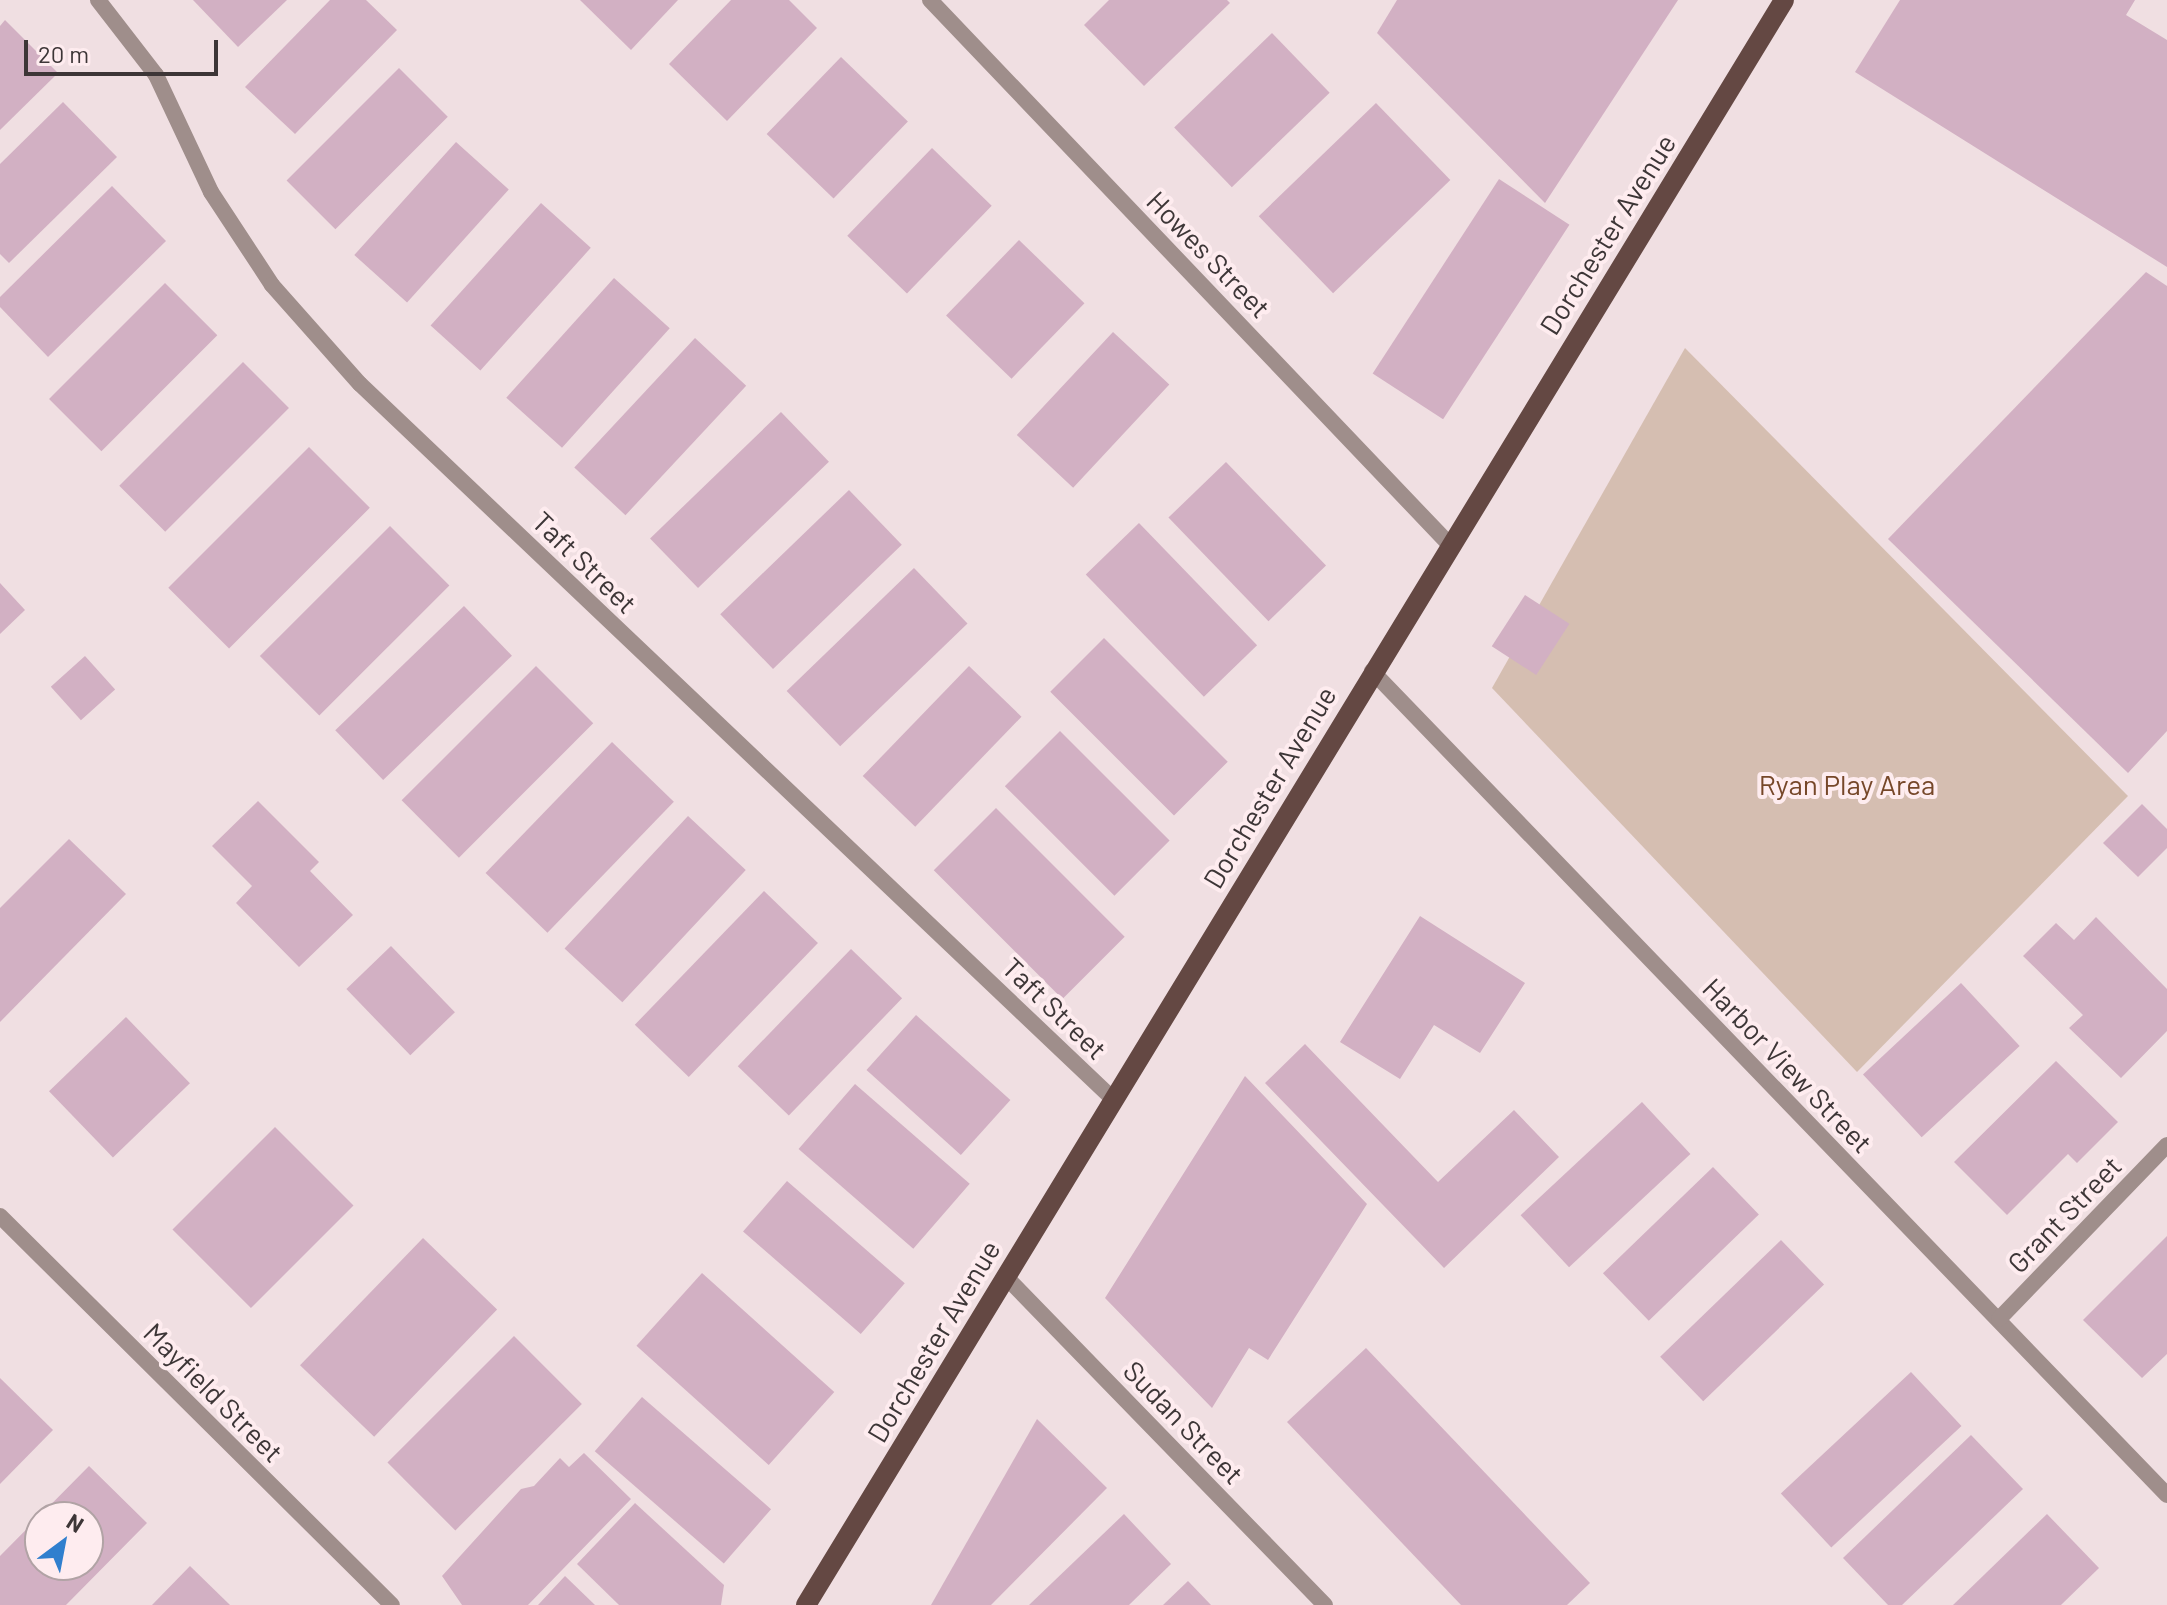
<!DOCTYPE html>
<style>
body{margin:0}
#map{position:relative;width:2167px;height:1605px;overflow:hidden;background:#f0dfe2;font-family:Barlow,sans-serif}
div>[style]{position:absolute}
.green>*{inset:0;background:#d5beb1}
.building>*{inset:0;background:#d2b0c3;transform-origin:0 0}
.minor>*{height:16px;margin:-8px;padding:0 8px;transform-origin:8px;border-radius:8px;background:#9f8e8b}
.primary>*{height:20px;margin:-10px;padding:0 10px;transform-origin:10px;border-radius:10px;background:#644843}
span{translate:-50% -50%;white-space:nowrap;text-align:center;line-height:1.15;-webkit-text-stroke:8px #feecef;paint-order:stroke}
.street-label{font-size:28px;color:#3d3637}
.park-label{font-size:28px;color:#764729}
.north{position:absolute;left:24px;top:1501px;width:80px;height:80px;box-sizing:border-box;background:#feecef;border:2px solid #b1a3a5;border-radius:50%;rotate:32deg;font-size:22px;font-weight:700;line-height:32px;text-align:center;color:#3d3637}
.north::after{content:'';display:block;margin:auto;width:28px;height:36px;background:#307fce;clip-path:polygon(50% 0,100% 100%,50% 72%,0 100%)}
.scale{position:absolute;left:24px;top:40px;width:194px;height:36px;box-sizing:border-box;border:4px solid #3d3637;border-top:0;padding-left:10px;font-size:24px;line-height:28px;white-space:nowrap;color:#3d3637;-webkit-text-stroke:6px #feecef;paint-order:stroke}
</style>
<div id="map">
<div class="green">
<i style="clip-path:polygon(1685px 348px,2128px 796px,1857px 1072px,1492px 688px)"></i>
</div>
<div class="building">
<i style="clip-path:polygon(193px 0,287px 0,238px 47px)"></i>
<i style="clip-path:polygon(330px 0,366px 0,397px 30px,295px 134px,245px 87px)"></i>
<i style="clip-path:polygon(580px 0,678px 0,631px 50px)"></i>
<i style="clip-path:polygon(731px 0,789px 0,817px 28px,727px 121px,669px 64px)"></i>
<i style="clip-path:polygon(1109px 0,1227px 0,1230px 3px,1144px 86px,1084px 25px)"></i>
<i style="clip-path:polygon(1397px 0,1678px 0,1545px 203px,1377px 33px)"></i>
<i style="clip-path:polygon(1900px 0,2135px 0,2126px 15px,2167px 40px,2167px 267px,1855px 72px)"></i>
<i style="clip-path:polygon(5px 20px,58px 73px,0 130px,0 26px)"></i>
<i style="left:1272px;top:33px;width:83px;height:136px;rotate:46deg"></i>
<i style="left:841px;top:57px;width:93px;height:107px;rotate:44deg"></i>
<i style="left:399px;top:68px;width:69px;height:159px;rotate:45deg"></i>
<i style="clip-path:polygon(63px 102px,117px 157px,9px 263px,0 254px,0 164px)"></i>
<i style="left:1376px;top:103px;width:107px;height:163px;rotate:46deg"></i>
<i style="left:456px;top:142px;width:71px;height:152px;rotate:42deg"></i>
<i style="left:932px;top:148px;width:83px;height:122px;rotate:44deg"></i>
<i style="left:1499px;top:179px;width:84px;height:232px;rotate:33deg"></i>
<i style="clip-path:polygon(112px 186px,166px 241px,48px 357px,0 307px,0 297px)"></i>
<i style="left:541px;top:203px;width:67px;height:165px;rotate:42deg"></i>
<i style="left:1019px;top:240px;width:91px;height:105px;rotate:44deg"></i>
<i style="clip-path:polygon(2146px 272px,2167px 286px,2167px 731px,2128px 773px,1888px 539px)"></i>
<i style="left:614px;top:278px;width:75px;height:161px;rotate:42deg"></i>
<i style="left:165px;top:283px;width:74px;height:164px;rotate:45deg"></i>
<i style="left:1113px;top:332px;width:77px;height:141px;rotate:43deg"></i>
<i style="left:695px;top:338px;width:70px;height:177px;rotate:43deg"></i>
<i style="left:243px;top:362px;width:65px;height:175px;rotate:45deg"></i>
<i style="left:781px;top:412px;width:69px;height:182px;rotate:46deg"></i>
<i style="left:309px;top:447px;width:86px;height:199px;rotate:45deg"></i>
<i style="left:1226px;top:462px;width:144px;height:80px;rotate:46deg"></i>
<i style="left:849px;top:490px;width:76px;height:179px;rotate:46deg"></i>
<i style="left:1139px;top:523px;width:170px;height:74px;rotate:46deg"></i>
<i style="left:390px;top:526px;width:84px;height:184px;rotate:45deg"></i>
<i style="left:914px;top:568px;width:77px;height:177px;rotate:46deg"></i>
<i style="clip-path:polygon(0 583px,25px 610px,0 634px)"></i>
<i style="left:1525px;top:595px;width:53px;height:61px;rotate:33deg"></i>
<i style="left:464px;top:606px;width:69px;height:179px;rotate:46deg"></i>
<i style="left:1104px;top:638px;width:175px;height:76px;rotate:45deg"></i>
<i style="left:85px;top:656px;width:45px;height:46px;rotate:48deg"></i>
<i style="left:536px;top:666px;width:81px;height:190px;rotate:45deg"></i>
<i style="left:969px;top:666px;width:73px;height:153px;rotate:44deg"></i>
<i style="left:1060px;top:731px;width:155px;height:78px;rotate:45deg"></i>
<i style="left:612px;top:742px;width:86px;height:182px;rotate:44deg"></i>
<i style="clip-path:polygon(258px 801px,319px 862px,310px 871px,353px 915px,299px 967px,236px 903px,252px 886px,212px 846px)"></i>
<i style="clip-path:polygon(2142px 804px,2167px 829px,2167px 848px,2138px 877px,2103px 843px)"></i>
<i style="left:996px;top:808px;width:182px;height:88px;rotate:45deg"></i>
<i style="left:688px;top:816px;width:79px;height:181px;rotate:43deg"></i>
<i style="clip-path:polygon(69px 839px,126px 894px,0 1022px,0 908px)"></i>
<i style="left:764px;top:891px;width:75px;height:186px;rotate:44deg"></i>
<i style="clip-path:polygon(1420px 916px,1525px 983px,1480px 1053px,1434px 1025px,1400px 1079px,1340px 1042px)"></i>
<i style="clip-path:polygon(2096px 917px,2167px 989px,2167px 1031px,2121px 1078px,2069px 1028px,2083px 1015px,2023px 956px,2056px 923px,2074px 940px)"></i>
<i style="left:391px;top:946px;width:92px;height:62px;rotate:46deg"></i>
<i style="left:851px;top:949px;width:71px;height:163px;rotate:44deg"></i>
<i style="left:1961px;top:983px;width:86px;height:134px;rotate:47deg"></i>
<i style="left:916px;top:1015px;width:127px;height:74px;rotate:42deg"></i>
<i style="left:126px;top:1017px;width:92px;height:107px;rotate:46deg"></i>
<i style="clip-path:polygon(1305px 1044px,1438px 1182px,1514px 1110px,1559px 1157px,1444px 1268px,1265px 1083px)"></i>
<i style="clip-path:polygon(2056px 1061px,2118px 1122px,2077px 1163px,2068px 1154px,2007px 1215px,1954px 1162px)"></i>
<i style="clip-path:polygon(1245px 1076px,1367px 1204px,1268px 1360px,1249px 1348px,1212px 1408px,1105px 1298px)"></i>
<i style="left:855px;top:1084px;width:152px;height:86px;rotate:41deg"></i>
<i style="left:1642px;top:1102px;width:71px;height:166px;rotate:47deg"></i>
<i style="left:275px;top:1127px;width:111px;height:145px;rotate:45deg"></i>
<i style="left:1713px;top:1167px;width:66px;height:153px;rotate:46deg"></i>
<i style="left:787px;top:1181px;width:156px;height:67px;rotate:41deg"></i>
<i style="clip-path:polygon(2167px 1236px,2167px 1354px,2142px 1378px,2083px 1320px)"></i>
<i style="left:423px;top:1238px;width:103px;height:177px;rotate:44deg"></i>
<i style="left:1781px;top:1240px;width:62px;height:168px;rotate:46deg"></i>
<i style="left:702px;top:1273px;width:178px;height:98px;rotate:42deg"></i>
<i style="left:514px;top:1336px;width:96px;height:179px;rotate:45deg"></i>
<i style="clip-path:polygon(1366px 1348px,1590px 1583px,1567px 1605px,1461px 1605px,1287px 1422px)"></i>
<i style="left:1911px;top:1372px;width:74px;height:178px;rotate:47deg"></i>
<i style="clip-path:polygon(0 1378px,53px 1430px,0 1484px)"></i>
<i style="left:642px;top:1397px;width:171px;height:72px;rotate:41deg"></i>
<i style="clip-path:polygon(1037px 1419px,1107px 1488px,991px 1605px,931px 1605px)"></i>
<i style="clip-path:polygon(1971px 1435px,2023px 1489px,1902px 1605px,1888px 1605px,1843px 1558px)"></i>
<i style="clip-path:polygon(584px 1453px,631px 1499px,528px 1605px,462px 1605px,442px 1576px,521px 1489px,534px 1486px,560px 1458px,569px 1467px)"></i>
<i style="clip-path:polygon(evenodd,89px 1466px,147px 1523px,66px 1605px,0 1605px,0 1556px,89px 1466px,40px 1517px,88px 1517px,88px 1565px,40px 1565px,40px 1517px)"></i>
<i style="clip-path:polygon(635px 1503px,724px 1585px,721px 1605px,619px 1605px,577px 1564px)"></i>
<i style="clip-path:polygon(1124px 1514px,1171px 1564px,1129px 1605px,1029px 1605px)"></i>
<i style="clip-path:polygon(2047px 1514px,2099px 1568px,2061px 1605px,1953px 1605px)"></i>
<i style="clip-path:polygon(190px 1566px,230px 1605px,152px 1605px)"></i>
<i style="clip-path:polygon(565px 1576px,595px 1605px,538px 1605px)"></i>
<i style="clip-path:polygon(1188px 1581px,1211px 1605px,1163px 1605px)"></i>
</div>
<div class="minor">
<i style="left:98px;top:0;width:95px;rotate:52.3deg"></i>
<i style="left:156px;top:75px;width:129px;rotate:64.8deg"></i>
<i style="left:211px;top:192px;width:111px;rotate:56.7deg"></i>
<i style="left:272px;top:285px;width:132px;rotate:48.4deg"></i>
<i style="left:360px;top:384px;width:1038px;rotate:43.52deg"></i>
<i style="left:930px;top:0;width:752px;rotate:46.35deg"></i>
<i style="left:1372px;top:671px;width:1145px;rotate:46.03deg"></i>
<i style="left:0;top:1216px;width:552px;rotate:44.78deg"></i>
<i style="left:1005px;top:1276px;width:459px;rotate:45.8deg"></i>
<i style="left:1999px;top:1319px;width:242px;rotate:-46deg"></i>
</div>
<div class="primary">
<i style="left:806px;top:1605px;width:1879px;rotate:-58.64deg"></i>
</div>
<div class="street-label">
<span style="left:1607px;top:234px;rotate:-58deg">Dorchester Avenue</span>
<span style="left:1209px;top:254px;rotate:46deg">Howes Street</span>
<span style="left:585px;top:562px;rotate:44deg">Taft Street</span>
<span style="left:1269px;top:787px;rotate:-59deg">Dorchester Avenue</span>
<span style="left:1055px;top:1008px;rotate:44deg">Taft Street</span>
<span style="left:1788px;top:1065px;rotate:46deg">Harbor View Street</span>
<span style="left:2064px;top:1214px;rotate:-46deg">Grant Street</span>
<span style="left:933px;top:1341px;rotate:-59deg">Dorchester Avenue</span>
<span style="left:214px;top:1392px;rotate:45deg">Mayfield Street</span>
<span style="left:1184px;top:1422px;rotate:46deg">Sudan Street</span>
</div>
<div class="park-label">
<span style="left:1847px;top:784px">Ryan Play Area</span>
</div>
<div class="north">N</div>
<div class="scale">20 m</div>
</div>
